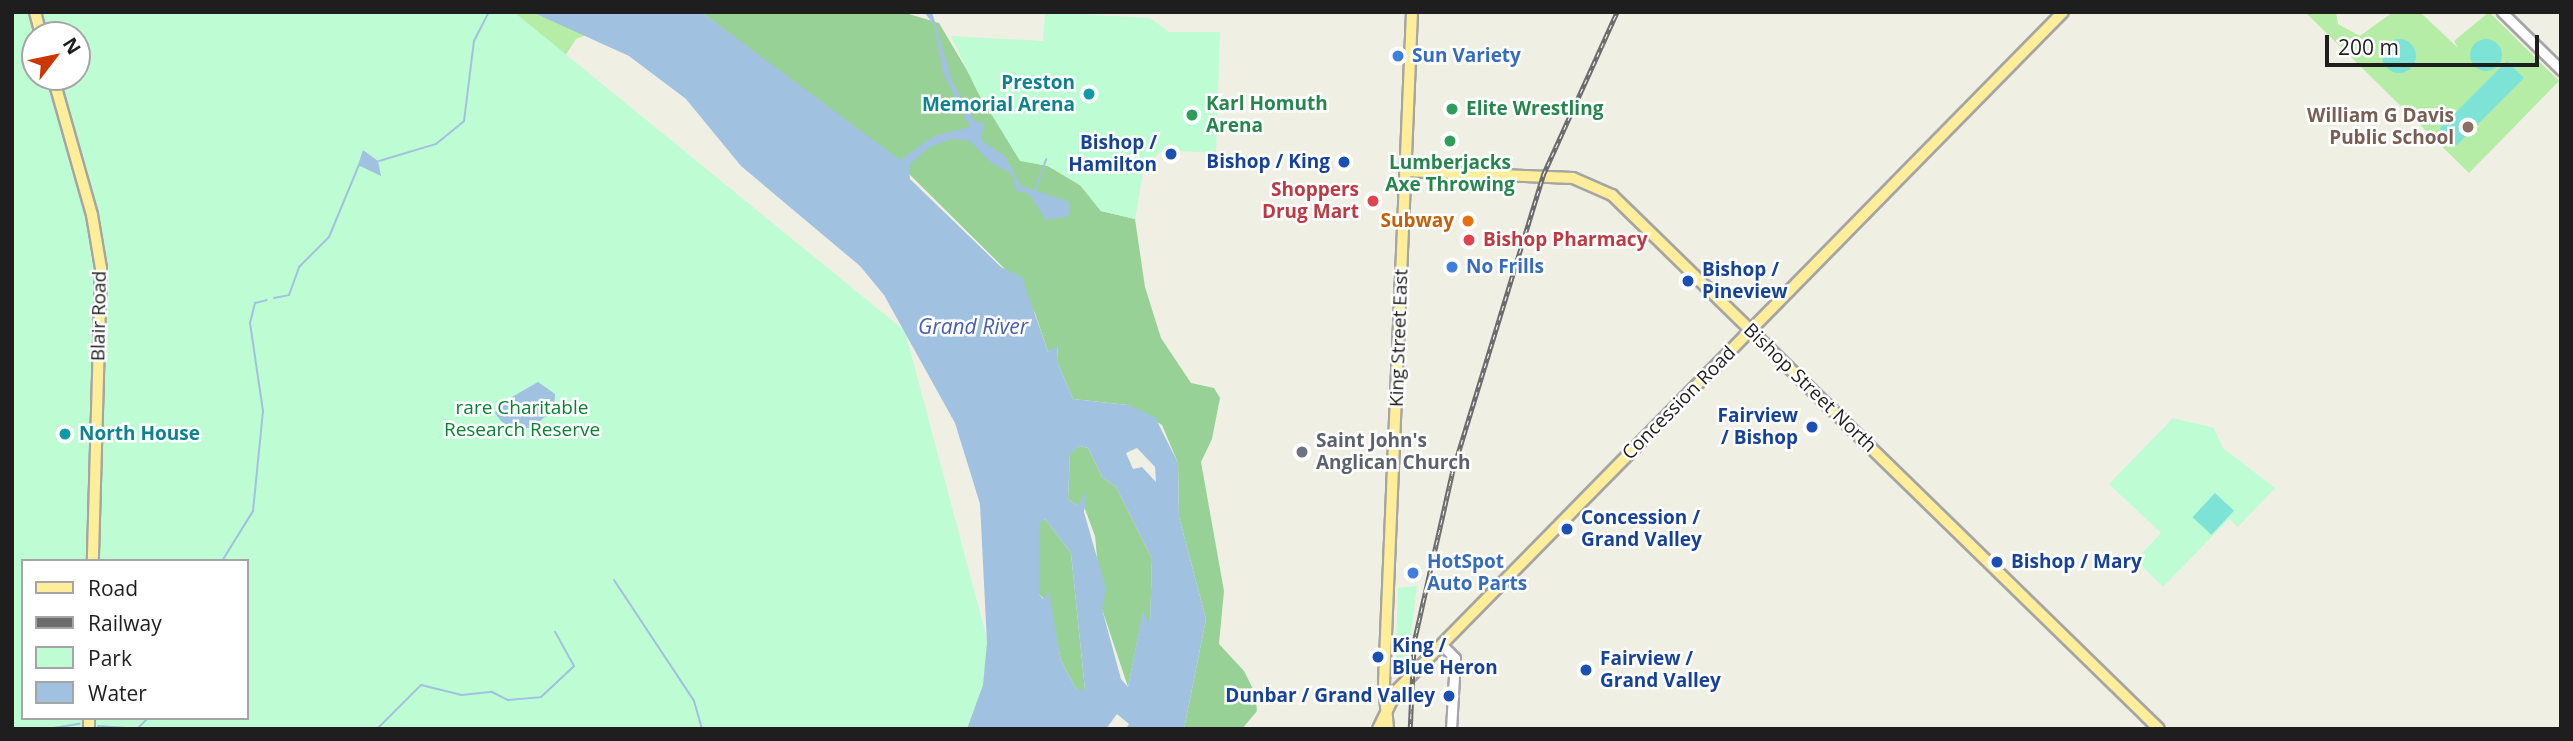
<!DOCTYPE html>
<style>
body{margin:0}
#map{position:relative;width:2573px;height:741px;overflow:hidden;background:#f0efe4;font-family:"Open Sans",sans-serif}
div>[style]{position:absolute}
.grass>*{inset:0;background:#b6eda6}
.forest>*{inset:0;background:#97d196}
.park>*{inset:0;background:#befcd4}
.pitch>*{inset:0;background:#7de3d7;transform-origin:0 0}
.round{border-radius:50%}
.water>*{inset:0;background:#a1c1e0}
.stream>*{height:2px;margin:-1px;padding:0 1px;transform-origin:1px;border-radius:1px;background:#a1c1e0}
.roads{filter:drop-shadow(2px 0 #a5a5a5) drop-shadow(-2px 0 #a5a5a5) drop-shadow(0 2px #a5a5a5) drop-shadow(0 -2px #a5a5a5)}
.minor>*{height:9px;margin:-4.5px;padding:0 4.5px;transform-origin:4.5px;border-radius:4.5px;background:#fff}
.major>*{height:10px;margin:-5px;padding:0 5px;transform-origin:5px;border-radius:5px;background:#fe9}
.rail>*{height:4.5px;margin-top:-2.25px;transform-origin:0;background:repeating-linear-gradient(90deg,#fff 0 5px,#6c6c6c 0 10px);box-sizing:border-box;border-block:2px solid #6c6c6c}
.dots>*{width:19px;height:19px;translate:-50% -50%;box-sizing:border-box;border:4px solid #fff;border-radius:50%}
span{translate:-50% -50%;white-space:nowrap;text-align:center;line-height:1.15;-webkit-text-stroke:5px #fff;paint-order:stroke}
.shop-label{font-size:19px;color:#366cbe;font-weight:700}
.left{translate:0 -50%;text-align:left}
.culture-label{font-size:19px;color:#0d838f;font-weight:700}
.right{translate:-100% -50%;text-align:right}
.leisure-label{font-size:19px;color:#27864d;font-weight:700}
.education-label{font-size:19px;color:#785e54;font-weight:700}
.transit-label{font-size:19px;color:#164399;font-weight:700}
.health-label{font-size:19px;color:#be3a42;font-weight:700}
.food-label{font-size:19px;color:#c56008;font-weight:700}
.street-label{font-size:19px;color:#1e1e1e}
.park-label{font-size:19px;color:#058332}
.worship-label{font-size:19px;color:#5b616d;font-weight:700}
.water-label{font-size:21px;color:#455fb3;font-style:italic}
.frame{position:absolute;inset:0;border:14px solid #1e1e1e;pointer-events:none}
.legend{position:absolute;left:21px;top:559px;width:228px;height:161px;box-sizing:border-box;background:#fff;border:2px solid #a5a5a5;margin:0;padding:9px 12px;list-style:none;font-size:21px;color:#1e1e1e}
.legend li{display:flex;align-items:center;gap:14px;height:35px}
.legend b{width:35px;border:2px solid #a5a5a5}
.north{position:absolute;left:21px;top:21px;width:70px;height:70px;box-sizing:border-box;background:#fff;border:2px solid #a5a5a5;border-radius:50%;rotate:58deg;font-size:19px;font-weight:700;line-height:28px;text-align:center;color:#1e1e1e}
.north::after{content:'';display:block;margin:auto;width:24px;height:32px;background:#cc3700;clip-path:polygon(50% 0,100% 100%,50% 72%,0 100%)}
.scale{position:absolute;left:2325px;top:35px;width:214px;height:32px;box-sizing:border-box;border:4px solid #1e1e1e;border-top:0;padding-left:9px;font-size:21px;line-height:24px;white-space:nowrap;color:#1e1e1e;-webkit-text-stroke:5px #fff;paint-order:stroke}
</style>
<div id="map">
<div class="grass">
<i style="clip-path:polygon(479px 12px,532px 12px,586px 35px,576px 39px,564px 58px)"></i>
<i style="clip-path:polygon(2305px 12px,2336px 12px,2338px 24px,2360px 36px,2393px 12px,2420px 12px,2458px 48px,2454px 41px,2489px 12px,2559px 81px,2469px 173px)"></i>
</div>
<div class="forest">
<i style="clip-path:polygon(701px 12px,902px 12px,939px 23px,1020px 160px,1048px 166px,1080px 185px,1101px 211px,1135px 219px,1145px 287px,1161px 338px,1191px 383px,1214px 388px,1220px 398px,1212px 439px,1201px 462px,1224px 591px,1219px 644px,1244px 671px,1255px 693px,1257px 711px,1242px 729px,1184px 729px,1206px 619px,1179px 517px,1178px 463px,1162px 425px,1128px 405px,1073px 399px,1057px 361px,1058px 346px,1048px 352px,1035px 313px,1012px 276px,894px 159px)"></i>
<i style="clip-path:polygon(1080px 446px,1088px 448px,1102px 477px,1116px 487px,1152px 559px,1150px 626px,1143px 613px,1128px 687px,1102px 609px,1095px 536px,1082px 501px,1078px 506px,1068px 499px,1070px 453px)"></i>
<i style="clip-path:polygon(1045px 519px,1071px 553px,1085px 690px,1077px 690px,1061px 661px,1050px 605px,1039px 594px,1039px 523px)"></i>
</div>
<div class="park">
<i style="clip-path:polygon(evenodd,12px 12px,514px 12px,905px 331px,997px 676px,980px 729px,12px 729px,12px 12px,35px 35px,77px 35px,77px 77px,35px 77px,35px 35px,12px 12px,23px 561px,247px 561px,247px 718px,23px 718px,23px 561px)"></i>
<i style="clip-path:polygon(1045px 12px,1150px 18px,1169px 32px,1220px 32px,1216px 153px,1163px 150px,1144px 167px,1135px 219px,1101px 211px,1080px 185px,1048px 166px,1020px 161px,977px 91px,951px 36px,1043px 41px)"></i>
<i style="clip-path:polygon(2173px 418px,2214px 428px,2223px 448px,2275px 488px,2238px 527px,2229px 519px,2163px 587px,2136px 560px,2161px 533px,2109px 484px)"></i>
<i style="clip-path:polygon(1417px 586px,1407px 665px,1395px 671px,1398px 588px)"></i>
</div>
<div class="pitch">
<i class="round" style="left:2382px;top:39px;width:34px;height:34px"></i>
<i class="round" style="left:2470px;top:39px;width:32px;height:32px"></i>
<i style="left:2507px;top:61px;width:24px;height:95px;rotate:45deg"></i>
<i style="left:2215px;top:493px;width:26px;height:33px;rotate:43deg"></i>
</div>
<div class="water">
<i style="clip-path:polygon(evenodd,532px 12px,701px 12px,900px 160px,934px 136px,970px 127px,943px 73px,934px 25px,924px 12px,932px 12px,952px 81px,975px 122px,984px 122px,981px 140px,1005px 156px,1021px 186px,1069px 202px,1069px 216px,1046px 220px,1029px 194px,1016px 191px,1012px 174px,990px 162px,970px 141px,951px 139px,928px 148px,909px 166px,910px 179px,1001px 267px,1022px 277px,1048px 352px,1058px 345px,1057px 361px,1073px 399px,1128px 405px,1155px 417px,1178px 463px,1179px 517px,1206px 619px,1184px 729px,1126px 729px,1129px 724px,1117px 714px,1106px 729px,967px 729px,983px 685px,987px 643px,980px 504px,955px 423px,884px 295px,860px 266px,741px 166px,686px 99px,629px 56px,532px 12px,1080px 446px,1088px 448px,1102px 477px,1116px 487px,1152px 559px,1150px 624px,1143px 611px,1128px 687px,1121px 679px,1102px 609px,1106px 589px,1084px 512px,1087px 490px,1078px 506px,1068px 499px,1070px 454px,1080px 446px,532px 12px,1137px 448px,1155px 467px,1156px 482px,1142px 467px,1133px 469px,1126px 453px,1137px 448px,532px 12px,1045px 519px,1071px 553px,1085px 690px,1077px 690px,1061px 661px,1049px 592px,1043px 599px,1039px 594px,1039px 524px,1045px 519px)"></i>
<i style="clip-path:polygon(363px 150px,378px 161px,381px 176px,358px 165px)"></i>
<i style="clip-path:polygon(538px 382px,555px 394px,554px 410px,531px 428px,511px 428px,501px 421px,495px 413px,505px 401px)"></i>
</div>
<div class="stream">
<i style="left:379px;top:161px;width:59px;rotate:-16.6deg"></i>
<i style="left:436px;top:144px;width:36px;rotate:-39deg"></i>
<i style="left:464px;top:121px;width:81px;rotate:-82.9deg"></i>
<i style="left:474px;top:41px;width:33px;rotate:-63deg"></i>
<i style="left:1035px;top:190px;width:33px;rotate:-70deg"></i>
<i style="left:274px;top:298px;width:15px;rotate:-11deg"></i>
<i style="left:289px;top:295px;width:30px;rotate:-70deg"></i>
<i style="left:299px;top:267px;width:42px;rotate:-45deg"></i>
<i style="left:329px;top:237px;width:78px;rotate:-67.4deg"></i>
<i style="left:222px;top:561px;width:59px;rotate:-58.2deg"></i>
<i style="left:253px;top:511px;width:100px;rotate:-84.3deg"></i>
<i style="left:263px;top:411px;width:89px;rotate:-98.4deg"></i>
<i style="left:250px;top:323px;width:21px;rotate:-76deg"></i>
<i style="left:255px;top:303px;width:12px;rotate:-14deg"></i>
<i style="left:614px;top:580px;width:145px;rotate:56.5deg"></i>
<i style="left:694px;top:701px;width:29px;rotate:74deg"></i>
<i style="left:98px;top:726px;width:39px;rotate:4deg"></i>
<i style="left:138px;top:728px;width:14px;rotate:-45deg"></i>
<i style="left:47px;top:729px;width:33px;rotate:-9deg"></i>
<i style="left:377px;top:729px;width:62px;rotate:-45deg"></i>
<i style="left:421px;top:685px;width:42px;rotate:13.7deg"></i>
<i style="left:462px;top:695px;width:30px;rotate:-6deg"></i>
<i style="left:492px;top:692px;width:18px;rotate:27deg"></i>
<i style="left:508px;top:700px;width:33px;rotate:-5deg"></i>
<i style="left:541px;top:697px;width:45px;rotate:-43.2deg"></i>
<i style="left:574px;top:666px;width:39px;rotate:-119deg"></i>
</div>
<div class="roads">
<div class="minor">
<i style="left:2502px;top:12px;width:83px;rotate:44.5deg"></i>
<i style="left:1442px;top:645px;width:18px;rotate:45deg"></i>
<i style="left:1455px;top:658px;width:71px;rotate:93.2deg"></i>
</div>
<div class="major">
<i style="left:35px;top:12px;width:24px;rotate:75deg"></i>
<i style="left:53px;top:77px;width:143px;rotate:74.2deg"></i>
<i style="left:92px;top:215px;width:54px;rotate:80.4deg"></i>
<i style="left:101px;top:268px;width:293px;rotate:91.6deg"></i>
<i style="left:1405px;top:171px;width:168px;rotate:2.4deg"></i>
<i style="left:1573px;top:178px;width:43px;rotate:23.6deg"></i>
<i style="left:1612px;top:195px;width:764px;rotate:44.31deg"></i>
<i style="left:89px;top:729px;width:11px;rotate:-90deg"></i>
<i style="left:1378px;top:729px;width:43px;rotate:-64deg"></i>
<i style="left:1397px;top:690px;width:950px;rotate:-45.51deg"></i>
<i style="left:1388px;top:729px;width:46px;rotate:-95deg"></i>
<i style="left:1384px;top:683px;width:672px;rotate:-87.61deg"></i>
</div>
</div>
<div class="rail">
<i style="left:1410px;top:729px;width:87px;rotate:-87.4deg"></i>
<i style="left:1414px;top:642px;width:173px;rotate:-77.3deg"></i>
<i style="left:1452px;top:473px;width:312px;rotate:-73deg"></i>
<i style="left:1543px;top:175px;width:179px;rotate:-65.6deg"></i>
</div>
<div class="dots">
<i style="left:1398px;top:56px;background:#3f7fe0"></i>
<i style="left:1089px;top:94px;background:#0f9aa8"></i>
<i style="left:1452px;top:109px;background:#2e9e5b"></i>
<i style="left:1192px;top:115px;background:#2e9e5b"></i>
<i style="left:2468px;top:127px;background:#8d6e63"></i>
<i style="left:1450px;top:141px;background:#2e9e5b"></i>
<i style="left:1171px;top:154px;background:#1a4fb4"></i>
<i style="left:1344px;top:162px;background:#1a4fb4"></i>
<i style="left:1373px;top:201px;background:#e0444e"></i>
<i style="left:1468px;top:221px;background:#e8710a"></i>
<i style="left:1469px;top:240px;background:#e0444e"></i>
<i style="left:1452px;top:267px;background:#3f7fe0"></i>
<i style="left:1688px;top:281px;background:#1a4fb4"></i>
<i style="left:1812px;top:427px;background:#1a4fb4"></i>
<i style="left:65px;top:434px;background:#0f9aa8"></i>
<i style="left:1302px;top:452px;background:#6b7280"></i>
<i style="left:1567px;top:529px;background:#1a4fb4"></i>
<i style="left:1997px;top:562px;background:#1a4fb4"></i>
<i style="left:1413px;top:573px;background:#3f7fe0"></i>
<i style="left:1378px;top:657px;background:#1a4fb4"></i>
<i style="left:1586px;top:670px;background:#1a4fb4"></i>
<i style="left:1449px;top:696px;background:#1a4fb4"></i>
</div>
<div class="shop-label">
<span class="left" style="left:1412px;top:56px">Sun Variety</span>
<span class="left" style="left:1466px;top:267px">No Frills</span>
<span class="left" style="left:1427px;top:573px">HotSpot<br>Auto Parts</span>
</div>
<div class="culture-label">
<span class="right" style="left:1075px;top:94px">Preston<br>Memorial Arena</span>
<span class="left" style="left:79px;top:434px">North House</span>
</div>
<div class="leisure-label">
<span class="left" style="left:1206px;top:115px">Karl Homuth<br>Arena</span>
<span class="left" style="left:1466px;top:109px">Elite Wrestling</span>
<span style="left:1450px;top:174px">Lumberjacks<br>Axe Throwing</span>
</div>
<div class="education-label">
<span class="right" style="left:2454px;top:127px">William G Davis<br>Public School</span>
</div>
<div class="transit-label">
<span class="right" style="left:1157px;top:154px">Bishop /<br>Hamilton</span>
<span class="right" style="left:1330px;top:162px">Bishop / King</span>
<span class="left" style="left:1702px;top:281px">Bishop /<br>Pineview</span>
<span class="right" style="left:1798px;top:427px">Fairview<br>/ Bishop</span>
<span class="left" style="left:1581px;top:529px">Concession /<br>Grand Valley</span>
<span class="left" style="left:2011px;top:562px">Bishop / Mary</span>
<span class="left" style="left:1392px;top:657px">King /<br>Blue Heron</span>
<span class="left" style="left:1600px;top:670px">Fairview /<br>Grand Valley</span>
<span class="right" style="left:1435px;top:696px">Dunbar / Grand Valley</span>
</div>
<div class="health-label">
<span class="right" style="left:1359px;top:201px">Shoppers<br>Drug Mart</span>
<span class="left" style="left:1483px;top:240px">Bishop Pharmacy</span>
</div>
<div class="food-label">
<span class="right" style="left:1454px;top:221px">Subway</span>
</div>
<div class="street-label">
<span style="left:99px;top:316px;rotate:-89deg">Blair Road</span>
<span style="left:1399px;top:338px;rotate:-88deg">King Street East</span>
<span style="left:1810px;top:388px;rotate:44deg">Bishop Street North</span>
<span style="left:1679px;top:403px;rotate:-45deg">Concession Road</span>
</div>
<div class="park-label">
<span style="left:522px;top:419px">rare Charitable<br>Research Reserve</span>
</div>
<div class="worship-label">
<span class="left" style="left:1316px;top:452px">Saint John's<br>Anglican Church</span>
</div>
<div class="water-label">
<span style="left:973px;top:326px">Grand River</span>
</div>
<div class="frame"></div>
<ul class="legend">
<li><b style="height:9px;background:#fe9"></b>Road</li>
<li><b style="height:9px;background:#6c6c6c"></b>Railway</li>
<li><b style="height:19px;background:#befcd4"></b>Park</li>
<li><b style="height:19px;background:#a1c1e0"></b>Water</li>
</ul>
<div class="north">N</div>
<div class="scale">200 m</div>
</div>
